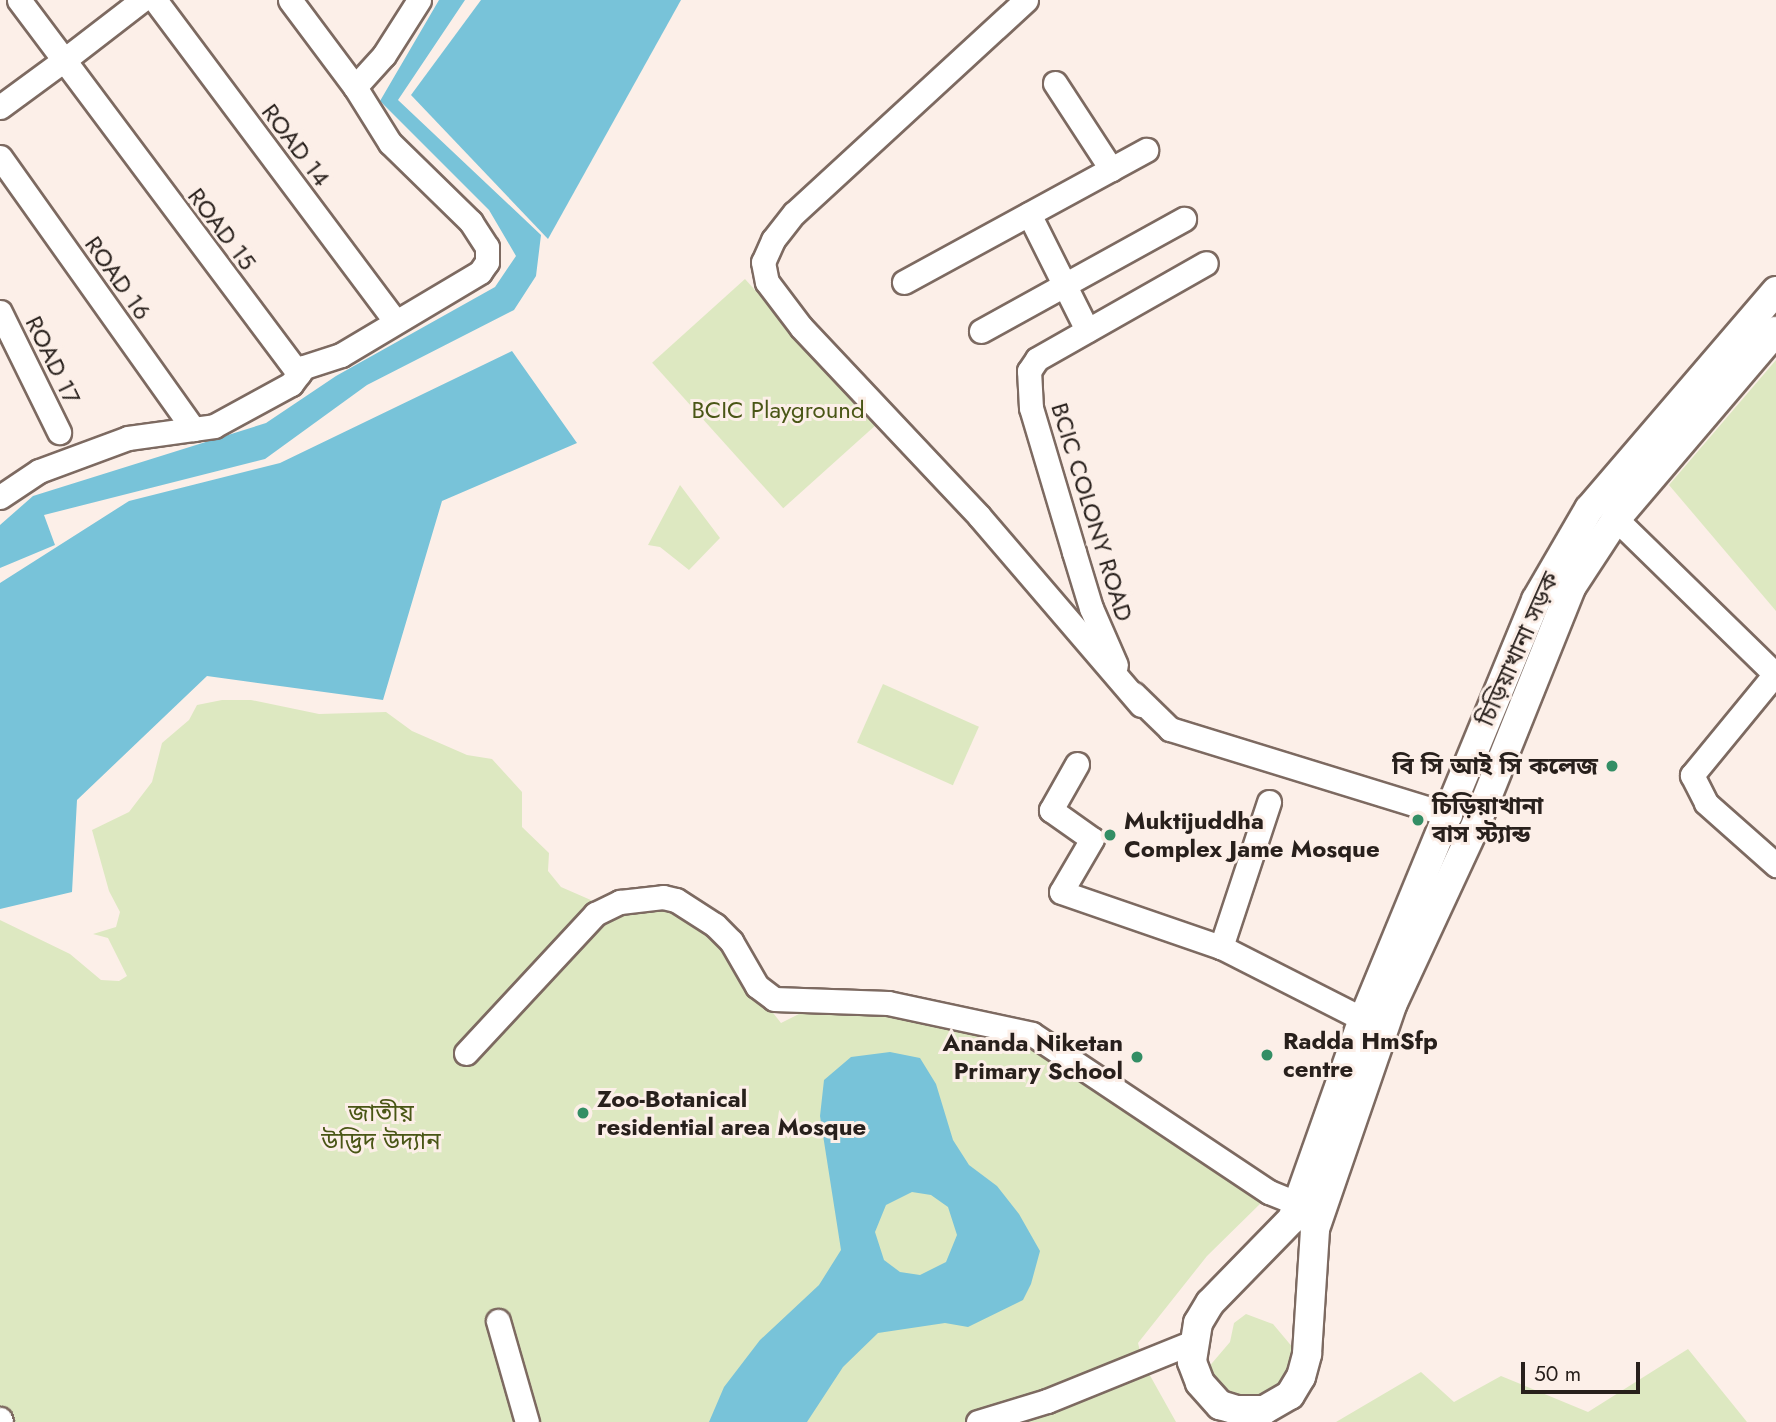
<!DOCTYPE html>
<meta charset="utf-8">
<style>
body{margin:0}
#map{position:relative;width:1776px;height:1422px;overflow:hidden;background:#fcefe8;font-family:Jost,"Noto Sans Bengali",sans-serif}
div>[style]{position:absolute}
.green>*{inset:0;background:#dde8c1;transform-origin:0 0}
.water>*{inset:0;background:#78c3d9}
.roads{filter:drop-shadow(2px 0 #7d6a61) drop-shadow(-2px 0 #7d6a61) drop-shadow(0 2px #7d6a61) drop-shadow(0 -2px #7d6a61)}
.minor>*{height:23px;margin:-11.5px;padding:0 11.5px;transform-origin:11.5px;border-radius:11.5px;background:#fff}
.major>*{height:28px;margin:-14px;padding:0 14px;transform-origin:14px;border-radius:14px;background:#fff}
.dots>*{width:19px;height:19px;translate:-50% -50%;box-sizing:border-box;border:4px solid #fcefe8;border-radius:50%}
span{translate:-50% -50%;white-space:nowrap;text-align:center;line-height:1.15;-webkit-text-stroke:6px #fcefe8;paint-order:stroke}
.street-label{font-size:24px;color:#28201c}
.park-label{font-size:24px;color:#495615}
.poi-label{font-size:24px;color:#28201c;font-weight:700}
.right{translate:-100% -50%;text-align:right}
.left{translate:0 -50%;text-align:left}
.scale{position:absolute;left:1521px;top:1362px;width:119px;height:32px;box-sizing:border-box;border:4px solid #28201c;border-top:0;padding-left:9px;font-size:21px;line-height:24px;white-space:nowrap;color:#28201c;-webkit-text-stroke:5px #fcefe8;paint-order:stroke}
</style>
<div id="map">
<div class="green">
<i style="left:745px;top:279px;width:196px;height:125px;rotate:48deg"></i>
<i style="clip-path:polygon(1776px 360px,1776px 611px,1669px 485px)"></i>
<i style="clip-path:polygon(680px 485px,720px 538px,689px 570px,660px 547px,648px 545px)"></i>
<i style="left:883px;top:684px;width:105px;height:64px;rotate:24deg"></i>
<i style="clip-path:polygon(222px 700px,251px 700px,319px 714px,386px 712px,412px 731px,467px 755px,492px 759px,522px 792px,522px 827px,549px 853px,548px 871px,561px 887px,616px 911px,671px 906px,711px 934px,781px 1023px,803px 1012px,883px 1008px,1034px 1041px,1201px 1163px,1264px 1200px,1207px 1256px,1138px 1343px,1143px 1363px,1176px 1422px,0 1422px,0 920px,70px 954px,101px 980px,119px 981px,127px 976px,108px 938px,93px 934px,116px 927px,120px 912px,109px 891px,92px 830px,129px 812px,152px 782px,162px 743px,189px 720px,197px 705px)"></i>
<i style="clip-path:polygon(1246px 1314px,1273px 1324px,1294px 1349px,1297px 1361px,1277px 1392px,1252px 1400px,1222px 1394px,1207px 1369px,1230px 1342px,1234px 1323px)"></i>
<i style="clip-path:polygon(1688px 1349px,1747px 1422px,1336px 1422px,1421px 1372px,1454px 1402px,1501px 1376px,1588px 1412px)"></i>
</div>
<div class="water">
<i style="clip-path:polygon(439px 0,465px 0,398px 100px,541px 235px,536px 276px,514px 310px,367px 385px,265px 459px,44px 515px,55px 545px,0 568px,0 525px,33px 496px,266px 423px,336px 376px,495px 287px,516px 256px,489px 210px,380px 101px)"></i>
<i style="clip-path:polygon(481px 0,681px 0,548px 239px,411px 95px)"></i>
<i style="clip-path:polygon(512px 351px,577px 443px,442px 501px,383px 700px,207px 676px,77px 800px,72px 892px,0 909px,0 583px,129px 501px,280px 463px)"></i>
<i style="clip-path:polygon(evenodd,890px 1052px,920px 1058px,936px 1084px,953px 1140px,969px 1165px,997px 1186px,1019px 1214px,1040px 1251px,1031px 1284px,1023px 1300px,968px 1327px,945px 1323px,878px 1333px,843px 1367px,807px 1422px,709px 1422px,724px 1387px,760px 1340px,819px 1285px,841px 1250px,820px 1116px,824px 1080px,851px 1057px,890px 1052px,912px 1192px,931px 1195px,948px 1207px,957px 1235px,946px 1262px,920px 1275px,900px 1272px,884px 1260px,875px 1232px,886px 1205px,912px 1192px)"></i>
</div>
<div class="roads">
<div class="minor">
<i style="left:142px;top:0;width:98px;rotate:142.4deg"></i>
<i style="left:64px;top:60px;width:392px;rotate:53.2deg"></i>
<i style="left:155px;top:0;width:402px;rotate:53.2deg"></i>
<i style="left:290px;top:0;width:109px;rotate:53.2deg"></i>
<i style="left:1026px;top:0;width:315px;rotate:137.4deg"></i>
<i style="left:794px;top:213px;width:34px;rotate:128deg"></i>
<i style="left:773px;top:240px;width:24px;rotate:114deg"></i>
<i style="left:763px;top:262px;width:20px;rotate:79deg"></i>
<i style="left:767px;top:282px;width:56px;rotate:52.9deg"></i>
<i style="left:801px;top:327px;width:260px;rotate:46.7deg"></i>
<i style="left:979px;top:516px;width:249px;rotate:49.4deg"></i>
<i style="left:1055px;top:83px;width:103px;rotate:56.9deg"></i>
<i style="left:0;top:107px;width:79px;rotate:-36.3deg"></i>
<i style="left:64px;top:60px;width:75px;rotate:-126.9deg"></i>
<i style="left:0;top:157px;width:334px;rotate:54.6deg"></i>
<i style="left:1029px;top:214px;width:130px;rotate:63.4deg"></i>
<i style="left:904px;top:282px;width:276px;rotate:-28.6deg"></i>
<i style="left:0;top:312px;width:134px;rotate:63.8deg"></i>
<i style="left:981px;top:331px;width:232px;rotate:-28.9deg"></i>
<i style="left:0;top:497px;width:47px;rotate:-33.7deg"></i>
<i style="left:39px;top:471px;width:95px;rotate:-20.3deg"></i>
<i style="left:128px;top:438px;width:87px;rotate:-7.9deg"></i>
<i style="left:214px;top:426px;width:88px;rotate:-28.6deg"></i>
<i style="left:291px;top:384px;width:21px;rotate:-53deg"></i>
<i style="left:304px;top:367px;width:39px;rotate:-18deg"></i>
<i style="left:341px;top:355px;width:162px;rotate:-30.8deg"></i>
<i style="left:480px;top:272px;width:12px;rotate:-55deg"></i>
<i style="left:487px;top:262px;width:15px;rotate:-90deg"></i>
<i style="left:487px;top:247px;width:30px;rotate:-123deg"></i>
<i style="left:471px;top:222px;width:113px;rotate:-135.7deg"></i>
<i style="left:390px;top:143px;width:66px;rotate:-122deg"></i>
<i style="left:355px;top:87px;width:43px;rotate:-47.8deg"></i>
<i style="left:384px;top:55px;width:65px;rotate:-57.5deg"></i>
<i style="left:1616px;top:519px;width:222px;rotate:44.3deg"></i>
<i style="left:1775px;top:674px;width:131px;rotate:129.4deg"></i>
<i style="left:1692px;top:775px;width:31px;rotate:63deg"></i>
<i style="left:1706px;top:803px;width:94px;rotate:41.5deg"></i>
<i style="left:1116px;top:665px;width:62px;rotate:-113.7deg"></i>
<i style="left:1091px;top:608px;width:59px;rotate:-106.9deg"></i>
<i style="left:1074px;top:552px;width:150px;rotate:-106.6deg"></i>
<i style="left:1031px;top:408px;width:37px;rotate:-93deg"></i>
<i style="left:1029px;top:371px;width:14px;rotate:-56deg"></i>
<i style="left:1037px;top:359px;width:194px;rotate:-29.6deg"></i>
<i style="left:1134px;top:694px;width:50px;rotate:44.2deg"></i>
<i style="left:1170px;top:729px;width:293px;rotate:17.1deg"></i>
<i style="left:1077px;top:764px;width:53px;rotate:119.5deg"></i>
<i style="left:1051px;top:810px;width:50px;rotate:35.3deg"></i>
<i style="left:1092px;top:839px;width:61px;rotate:120.3deg"></i>
<i style="left:1061px;top:892px;width:169px;rotate:19deg"></i>
<i style="left:1269px;top:802px;width:153px;rotate:108.3deg"></i>
<i style="left:1221px;top:947px;width:159px;rotate:26.9deg"></i>
<i style="left:466px;top:1053px;width:190px;rotate:-47.1deg"></i>
<i style="left:595px;top:914px;width:28px;rotate:-26deg"></i>
<i style="left:620px;top:902px;width:43px;rotate:-6.6deg"></i>
<i style="left:663px;top:897px;width:13px;rotate:13deg"></i>
<i style="left:676px;top:900px;width:46px;rotate:32.7deg"></i>
<i style="left:715px;top:925px;width:23px;rotate:45deg"></i>
<i style="left:731px;top:941px;width:52px;rotate:60deg"></i>
<i style="left:757px;top:986px;width:21px;rotate:37deg"></i>
<i style="left:774px;top:999px;width:114px;rotate:2deg"></i>
<i style="left:888px;top:1003px;width:147px;rotate:12.1deg"></i>
<i style="left:1032px;top:1034px;width:285px;rotate:33.7deg"></i>
<i style="left:1269px;top:1192px;width:31px;rotate:22deg"></i>
<i style="left:498px;top:1321px;width:105px;rotate:74deg"></i>
<i style="left:0;top:1419px;width:3px;rotate:72deg"></i>
<i style="left:978px;top:1422px;width:72px;rotate:-16.9deg"></i>
<i style="left:1047px;top:1401px;width:157px;rotate:-22deg"></i>
</div>
<div class="major">
<i style="left:1776px;top:291px;width:287px;rotate:130.6deg"></i>
<i style="left:1589px;top:509px;width:105px;rotate:120.2deg"></i>
<i style="left:1536px;top:600px;width:453px;rotate:112.4deg"></i>
<i style="left:1363px;top:1019px;width:212px;rotate:109.5deg"></i>
<i style="left:1292px;top:1219px;width:117px;rotate:134.3deg"></i>
<i style="left:1210px;top:1303px;width:23px;rotate:121deg"></i>
<i style="left:1198px;top:1323px;width:39px;rotate:99deg"></i>
<i style="left:1192px;top:1362px;width:22px;rotate:69deg"></i>
<i style="left:1200px;top:1383px;width:30px;rotate:48deg"></i>
<i style="left:1220px;top:1405px;width:17px;rotate:17deg"></i>
<i style="left:1236px;top:1410px;width:28px"></i>
<i style="left:1264px;top:1410px;width:30px;rotate:-30deg"></i>
<i style="left:1290px;top:1395px;width:21px;rotate:-59deg"></i>
<i style="left:1301px;top:1377px;width:24px;rotate:-75deg"></i>
<i style="left:1307px;top:1354px;width:125px;rotate:-86.3deg"></i>
<i style="left:1315px;top:1229px;width:239px;rotate:-71deg"></i>
<i style="left:1393px;top:1003px;width:200px;rotate:-65.1deg"></i>
<i style="left:1477px;top:822px;width:254px;rotate:-68.1deg"></i>
<i style="left:1572px;top:586px;width:80px;rotate:-56.7deg"></i>
<i style="left:1616px;top:519px;width:247px;rotate:-49.6deg"></i>
</div>
</div>
<div class="dots">
<i style="left:1612px;top:766px;background:#338e65"></i>
<i style="left:1418px;top:820px;background:#338e65"></i>
<i style="left:1110px;top:835px;background:#338e65"></i>
<i style="left:1267px;top:1055px;background:#338e65"></i>
<i style="left:1137px;top:1057px;background:#338e65"></i>
<i style="left:583px;top:1113px;background:#338e65"></i>
</div>
<div class="street-label">
<span style="left:296px;top:145px;rotate:53deg">ROAD 14</span>
<span style="left:222px;top:229px;rotate:53deg">ROAD 15</span>
<span style="left:118px;top:278px;rotate:55deg">ROAD 16</span>
<span style="left:53px;top:360px;rotate:64deg">ROAD 17</span>
<span style="left:1092px;top:512px;rotate:73deg">BCIC COLONY ROAD</span>
<span style="left:1518px;top:649px;rotate:-66deg">চিড়িয়াখানা সড়ক</span>
</div>
<div class="park-label">
<span style="left:778px;top:410px">BCIC Playground</span>
<span style="left:381px;top:1127px">জাতীয়<br>উদ্ভিদ উদ্যান</span>
</div>
<div class="poi-label">
<span class="right" style="left:1598px;top:766px">বি সি আই সি কলেজ</span>
<span class="left" style="left:1432px;top:820px">চিড়িয়াখানা<br>বাস স্ট্যান্ড</span>
<span class="left" style="left:1124px;top:835px">Muktijuddha<br>Complex Jame Mosque</span>
<span class="left" style="left:1283px;top:1055px">Radda HmSfp<br>centre</span>
<span class="right" style="left:1123px;top:1057px">Ananda Niketan<br>Primary School</span>
<span class="left" style="left:597px;top:1113px">Zoo-Botanical<br>residential area Mosque</span>
</div>
<div class="scale">50 m</div>
</div>
